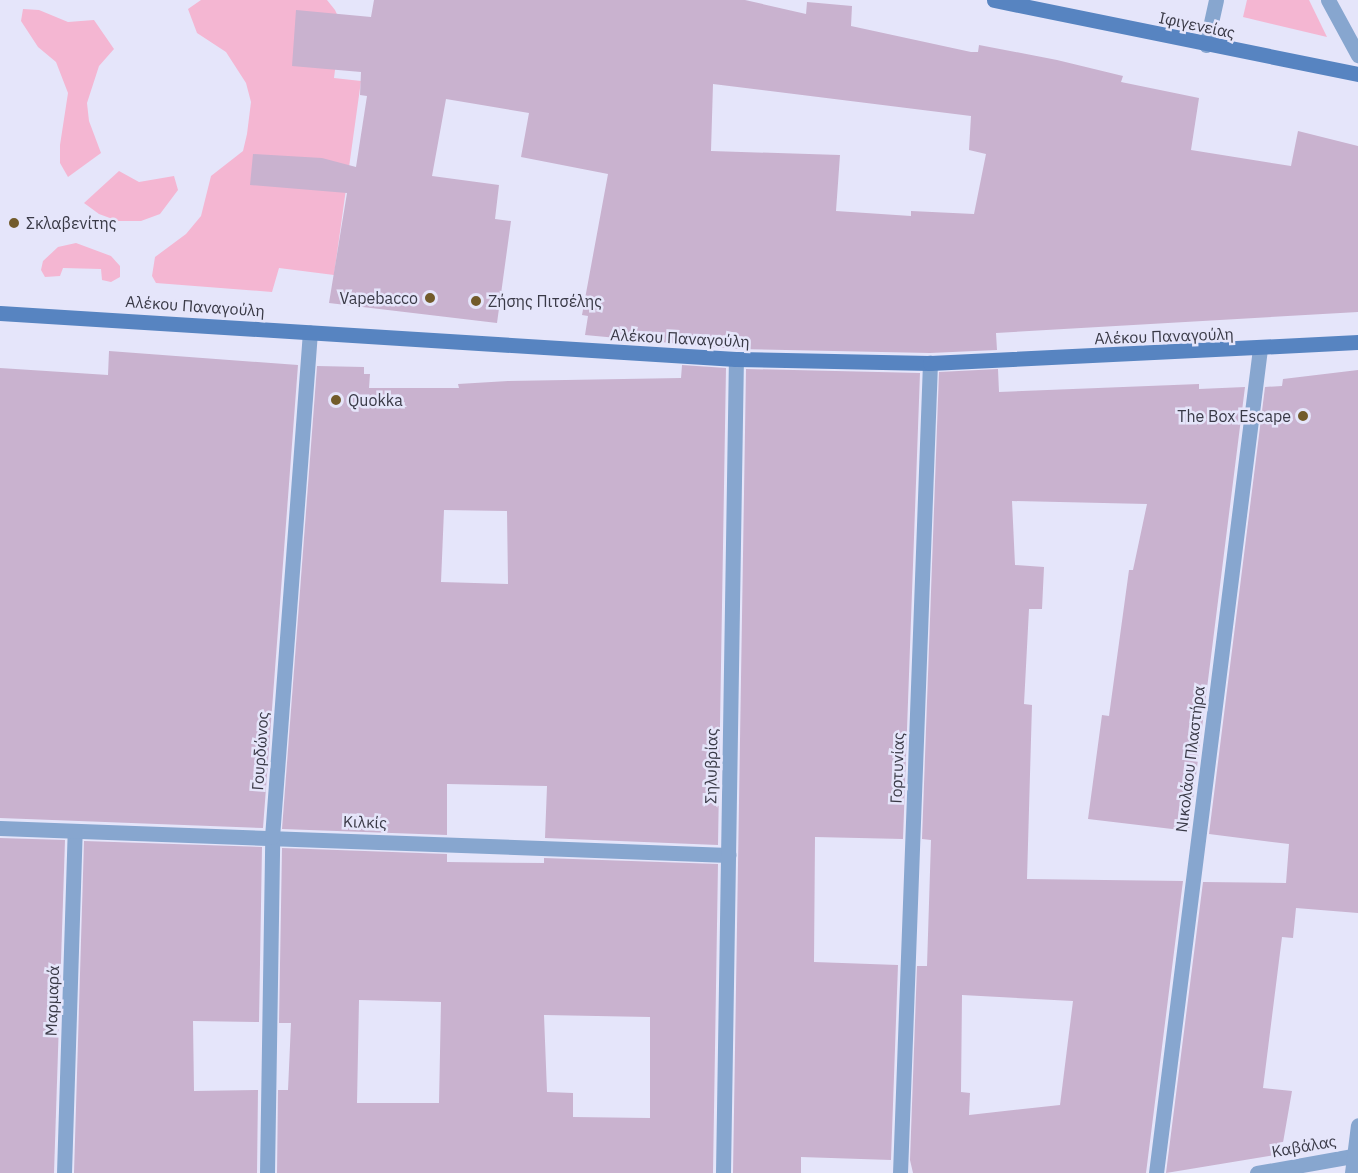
<!DOCTYPE html>
<html>
<head>
<meta charset="utf-8">
<style>
	body { margin:0 }
	#map { position:relative; width:1358px; height:1173px; overflow:hidden; background:#e5e5fa; font-family:"IBM Plex Sans",sans-serif }
	div>[style] { position:absolute }
	[style*='--x'] { left:calc(var(--x)*1px); top:calc(var(--y)*1px); width:calc(var(--w)*1px); rotate:calc(var(--a)*1deg) }
	.green>* { inset:0; background:#f4b6d2 }
	.building>* { inset:0; background:#c9b2cf }
	.lane>* { height:15px; margin:-7.5px; padding:0 7.5px; transform-origin:7.5px; border-radius:7.5px; background:#87a6cf }
	.street>* { height:15px; margin:-7.5px; padding:0 7.5px; transform-origin:7.5px; border-radius:7.5px; background:#87a6cf }
	.secondary>* { height:15px; margin:-7.5px; padding:0 7.5px; transform-origin:7.5px; border-radius:7.5px; background:#5784c1 }
	.dots>* { width:16px; height:16px; translate:-50% -50%; box-sizing:border-box; border:3px solid #e5e5fa; border-radius:50% }
	span { translate:-50% -50%; white-space:nowrap; text-align:center; line-height:1.15; -webkit-text-stroke:5px #e5e5fa; paint-order:stroke }
	.street-label { font-size:16px; color:#3a3a47 }
	.poi-label { font-size:16px; color:#3a3a47 }
	.left { translate:0 -50%; text-align:left }
	.right { translate:-100% -50%; text-align:right }
</style>
</head>
<body>
<div id="map">
	<div class="green">
		<div style="clip-path:polygon(201px 0,327px 0,335px 10px,341px 23px,334px 78px,361px 81px,334px 275px,279px 268px,272px 292px,156px 283px,152px 276px,155px 257px,186px 234px,201px 216px,211px 176px,243px 151px,247px 134px,251px 102px,246px 83px,226px 52px,197px 33px,188px 9px)"></div>
		<div style="clip-path:polygon(1247px 0,1309px 0,1327px 37px,1243px 17px)"></div>
		<div style="clip-path:polygon(23px 9px,39px 10px,68px 22px,94px 20px,114px 49px,99px 66px,87px 103px,89px 121px,101px 153px,68px 177px,60px 163px,60px 145px,68px 93px,56px 62px,38px 47px,21px 21px)"></div>
		<div style="clip-path:polygon(119px 171px,139px 182px,174px 176px,178px 190px,160px 214px,141px 221px,118px 221px,99px 214px,84px 203px)"></div>
		<div style="clip-path:polygon(76px 243px,111px 256px,120px 266px,120px 277px,111px 282px,102px 280px,101px 269px,63px 268px,60px 276px,45px 277px,41px 270px,43px 261px,58px 247px)"></div>
	</div>
	<div class="building">
		<div style="clip-path:polygon(evenodd,374px 0,745px 0,806px 14px,807px 2px,852px 6px,851px 26px,971px 52px,978px 52px,979px 45px,1057px 60px,1123px 76px,1121px 82px,1199px 98px,1191px 150px,1291px 166px,1298px 131px,1358px 146px,1358px 312px,996px 333px,997px 350px,930px 353px,736px 349px,585px 335px,588px 316px,582px 315px,608px 174px,521px 157px,529px 113px,446px 99px,432px 176px,499px 185px,495px 219px,511px 221px,497px 323px,329px 303px,347px 193px,250px 185px,253px 154px,322px 158px,356px 167px,367px 96px,360px 95px,361px 72px,292px 66px,296px 10px,371px 17px,374px 0,713px 84px,971px 116px,969px 150px,986px 154px,974px 214px,911px 211px,911px 216px,836px 211px,840px 155px,711px 151px,713px 84px)"></div>
		<div style="clip-path:polygon(109px 351px,298px 365px,263px 828px,0 818px,0 368px,108px 375px)"></div>
		<div style="clip-path:polygon(evenodd,682px 365px,726px 368px,718px 845px,545px 838px,547px 786px,447px 784px,447px 835px,282px 829px,317px 366px,364px 367px,364px 374px,370px 374px,369px 388px,459px 388px,458px 384px,508px 381px,681px 378px,682px 365px,444px 510px,507px 511px,508px 584px,441px 582px,444px 510px)"></div>
		<div style="clip-path:polygon(746px 369px,920px 373px,903px 839px,815px 837px,814px 962px,898px 965px,891px 1160px,801px 1157px,801px 1173px,733px 1173px)"></div>
		<div style="clip-path:polygon(evenodd,998px 369px,999px 392px,1199px 384px,1199px 389px,1245px 387px,1189px 831px,1088px 819px,1102px 715px,1109px 716px,1129px 570px,1133px 570px,1147px 504px,1012px 501px,1015px 565px,1044px 567px,1042px 609px,1029px 609px,1024px 704px,1032px 705px,1027px 879px,1183px 881px,1146px 1173px,913px 1173px,910px 1160px,917px 966px,927px 966px,931px 840px,922px 839px,939px 372px,998px 369px,962px 995px,1073px 1001px,1060px 1105px,969px 1115px,970px 1093px,961px 1092px,962px 995px)"></div>
		<div style="clip-path:polygon(1358px 370px,1358px 913px,1296px 908px,1293px 938px,1282px 937px,1263px 1088px,1292px 1091px,1281px 1154px,1166px 1173px,1203px 882px,1286px 883px,1289px 844px,1209px 834px,1265px 387px,1282px 386px,1283px 379px)"></div>
		<div style="clip-path:polygon(0 838px,65px 840px,54px 1173px,0 1173px)"></div>
		<div style="clip-path:polygon(84px 841px,262px 847px,259px 1022px,193px 1021px,194px 1091px,258px 1090px,257px 1173px,74px 1173px)"></div>
		<div style="clip-path:polygon(evenodd,282px 848px,447px 854px,447px 862px,544px 863px,544px 858px,718px 864px,713px 1173px,277px 1173px,278px 1090px,288px 1090px,291px 1023px,279px 1023px,282px 848px,359px 1000px,441px 1002px,439px 1103px,357px 1103px,359px 1000px,282px 848px,544px 1015px,650px 1017px,650px 1118px,573px 1117px,573px 1093px,547px 1092px,544px 1015px)"></div>
	</div>
	<div class="lane">
		<div style="--x:64;--y:1173;--w:342;--a:-88.2"></div>
	</div>
	<div class="street">
		<div style="--x:1328;--y:0;--w:63;--a:61.4"></div>
		<div style="--x:1206;--y:45;--w:46;--a:-77.5"></div>
		<div style="--x:0;--y:828;--w:729;--a:2.12"></div>
		<div style="--x:267;--y:1173;--w:336;--a:-89.1"></div>
		<div style="--x:272;--y:837;--w:506;--a:-85.7"></div>
		<div style="--x:723;--y:1173;--w:814;--a:-89.09"></div>
		<div style="--x:900;--y:1173;--w:811;--a:-87.88"></div>
		<div style="--x:1156;--y:1173;--w:831;--a:-82.81"></div>
		<div style="--x:1257;--y:1173;--w:103;--a:-10.1"></div>
		<div style="--x:1352;--y:1173;--w:48;--a:-82.9"></div>
	</div>
	<div class="secondary">
		<div style="--x:994;--y:0;--w:371;--a:11.5"></div>
		<div style="--x:0;--y:313;--w:737;--a:3.58"></div>
		<div style="--x:736;--y:359;--w:194;--a:1.2"></div>
		<div style="--x:930;--y:363;--w:429;--a:-2.8"></div>
	</div>
	<div class="dots">
		<div style="left:14px;top:223px;background:#725b2b"></div>
		<div style="left:430px;top:298px;background:#725b2b"></div>
		<div style="left:476px;top:301px;background:#725b2b"></div>
		<div style="left:336px;top:400px;background:#725b2b"></div>
		<div style="left:1303px;top:416px;background:#725b2b"></div>
	</div>
	<div class="street-label">
		<span style="left:1197px;top:25px;rotate:12deg">Ιφιγενείας</span>
		<span style="left:195px;top:306px;rotate:4deg">Αλέκου Παναγούλη</span>
		<span style="left:1164px;top:336px;rotate:-2deg">Αλέκου Παναγούλη</span>
		<span style="left:680px;top:338px;rotate:3deg">Αλέκου Παναγούλη</span>
		<span style="left:260px;top:751px;rotate:-86deg">Γουρδώνος</span>
		<span style="left:1190px;top:759px;rotate:-83deg">Νικολάου Πλαστήρα</span>
		<span style="left:711px;top:766px;rotate:-89deg">Σηλυβρίας</span>
		<span style="left:897px;top:768px;rotate:-88deg">Γορτυνίας</span>
		<span style="left:365px;top:822px;rotate:2deg">Κιλκίς</span>
		<span style="left:52px;top:1001px;rotate:-88deg">Μαρμαρά</span>
		<span style="left:1304px;top:1146px;rotate:-10deg">Καβάλας</span>
	</div>
	<div class="poi-label">
		<span class="left" style="left:26px;top:223px">Σκλαβενίτης</span>
		<span class="right" style="left:418px;top:298px">Vapebacco</span>
		<span class="left" style="left:488px;top:301px">Ζήσης Πιτσέλης</span>
		<span class="left" style="left:348px;top:400px">Quokka</span>
		<span class="right" style="left:1291px;top:416px">The Box Escape</span>
	</div>
</div>
</body>
</html>
